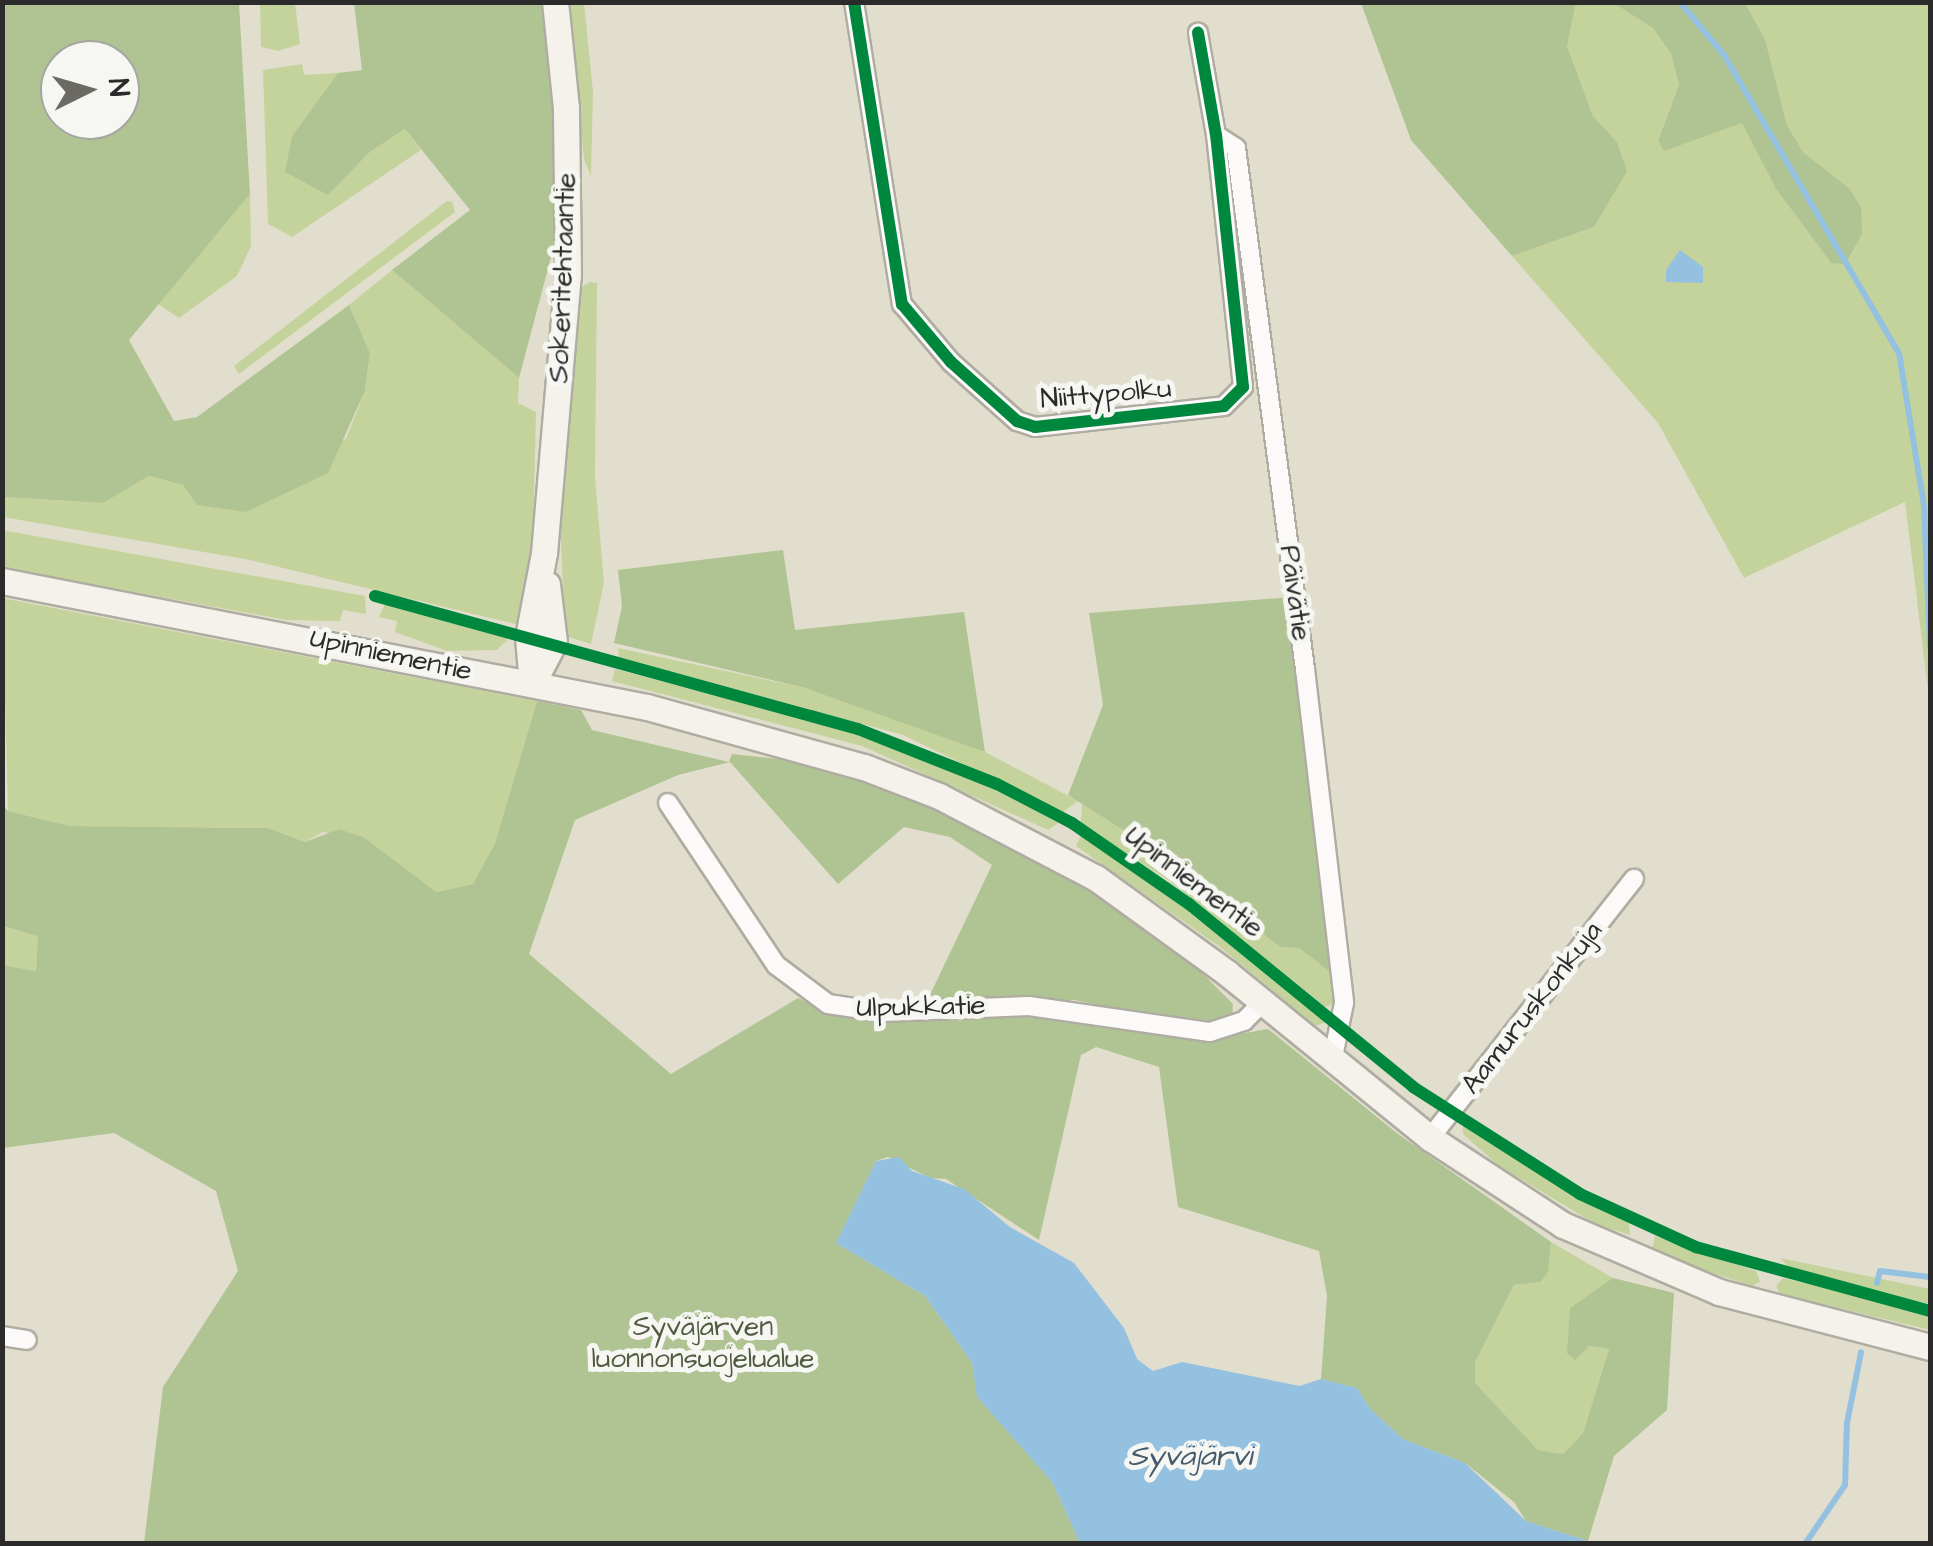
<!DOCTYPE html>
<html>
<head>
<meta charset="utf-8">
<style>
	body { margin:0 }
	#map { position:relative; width:1933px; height:1546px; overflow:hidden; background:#e2decd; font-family:"Architects Daughter",sans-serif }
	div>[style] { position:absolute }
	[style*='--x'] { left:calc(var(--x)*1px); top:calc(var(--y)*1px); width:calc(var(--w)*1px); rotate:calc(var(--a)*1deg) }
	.green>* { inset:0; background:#c4d39b }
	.forest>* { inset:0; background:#b0c493 }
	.water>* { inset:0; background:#95c1e0 }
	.stream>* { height:6px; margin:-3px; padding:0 3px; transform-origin:3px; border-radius:3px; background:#95c1e0 }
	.roads { filter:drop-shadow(2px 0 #afaca2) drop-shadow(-2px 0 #afaca2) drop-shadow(0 2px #afaca2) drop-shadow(0 -2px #afaca2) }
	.street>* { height:18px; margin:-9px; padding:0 9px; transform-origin:9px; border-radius:9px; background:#fbfaf8 }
	.secondary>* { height:25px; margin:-12.5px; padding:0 12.5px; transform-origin:12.5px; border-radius:12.5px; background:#f5f2ec }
	.cycleway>* { height:12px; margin:-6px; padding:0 6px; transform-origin:6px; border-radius:6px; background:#00873e }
	span { translate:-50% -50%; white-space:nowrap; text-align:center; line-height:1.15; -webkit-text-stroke:10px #f6f6f2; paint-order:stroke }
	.street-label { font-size:28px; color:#2b2b2b }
	.park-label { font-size:28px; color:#515b40 }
	.water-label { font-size:30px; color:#455b6d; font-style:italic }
	.frame { position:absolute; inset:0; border:5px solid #2b2b2b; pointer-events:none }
	.north { position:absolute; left:40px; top:40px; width:100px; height:100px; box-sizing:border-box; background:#f6f6f2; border:2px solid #a5a5a2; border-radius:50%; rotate:85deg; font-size:28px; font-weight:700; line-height:40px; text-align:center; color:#2b2b2b }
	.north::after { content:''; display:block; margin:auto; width:35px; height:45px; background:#6b6a64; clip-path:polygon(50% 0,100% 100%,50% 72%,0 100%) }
</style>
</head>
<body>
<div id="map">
	<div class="green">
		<div style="clip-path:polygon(260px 3px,295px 3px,300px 44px,278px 51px,261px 47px)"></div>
		<div style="clip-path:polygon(569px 3px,584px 3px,593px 92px,591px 176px,584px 159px)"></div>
		<div style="clip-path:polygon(1613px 3px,1653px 28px,1671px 54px,1679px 85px,1658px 139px,1742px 122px,1776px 189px,1831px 263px,1849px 188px,1803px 152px,1787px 125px,1765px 39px,1745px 3px,1930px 3px,1930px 706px,1905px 502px,1744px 578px,1658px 423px,1512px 256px,1594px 227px,1617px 142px,1593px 116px,1567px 46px,1568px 21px,1576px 5px)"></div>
		<div style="clip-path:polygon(302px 64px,304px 75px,338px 73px,292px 136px,328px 195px,370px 152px,405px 129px,421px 150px,292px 237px,268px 224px,263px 70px)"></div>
		<div style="clip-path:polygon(250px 194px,251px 246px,237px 276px,179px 318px,158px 304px)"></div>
		<div style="clip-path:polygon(447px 201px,452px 202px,455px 212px,239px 374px,234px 366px)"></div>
		<div style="clip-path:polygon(392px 270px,519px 378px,518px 403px,536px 412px,533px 539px,519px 625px,250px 560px,3px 517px,2px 497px,102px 503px,149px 476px,183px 485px,346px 439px,365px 391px,370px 353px,349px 305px)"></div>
		<div style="clip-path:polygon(590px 282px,597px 283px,595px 477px,604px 583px,591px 644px,565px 636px,560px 520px,577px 290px)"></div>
		<div style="clip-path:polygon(2px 530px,365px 596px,366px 614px,343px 610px,340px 621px,286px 620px,3px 568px)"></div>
		<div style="clip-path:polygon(2px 598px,537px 701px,495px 843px,473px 884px,435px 892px,365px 838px,323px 832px,305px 842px,268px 828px,70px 826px,8px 811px)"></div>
		<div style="clip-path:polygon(385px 604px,408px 611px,508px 639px,497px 650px,447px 651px,395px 632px,397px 621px,379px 617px)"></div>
		<div style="clip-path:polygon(618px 648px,805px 688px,882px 713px,985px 752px,1078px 801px,1063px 812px,903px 735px,619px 657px)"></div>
		<div style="clip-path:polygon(615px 669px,881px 740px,970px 776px,1058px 823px,1048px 830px,862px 746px,612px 681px)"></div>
		<div style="clip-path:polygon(1082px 804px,1173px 862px,1280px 947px,1299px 948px,1323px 961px,1333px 974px,1336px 1003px,1325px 1007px,1168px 880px,1081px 824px)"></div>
		<div style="clip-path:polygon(1081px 835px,1166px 892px,1326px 1022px,1316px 1026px,1220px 947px,1076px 846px)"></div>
		<div style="clip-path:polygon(2px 926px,38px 935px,36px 971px,3px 965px)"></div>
		<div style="clip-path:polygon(1463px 1123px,1629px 1223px,1630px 1235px,1595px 1224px,1498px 1165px,1463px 1134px)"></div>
		<div style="clip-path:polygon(1655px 1236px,1756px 1271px,1760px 1282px,1752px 1286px,1679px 1262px,1652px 1250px)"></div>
		<div style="clip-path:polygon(1551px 1242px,1613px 1278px,1599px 1294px,1588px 1346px,1609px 1349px,1583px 1433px,1563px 1454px,1538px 1450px,1475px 1383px,1475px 1363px,1514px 1285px,1542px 1282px)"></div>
		<div style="clip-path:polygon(1780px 1258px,1930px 1289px,1930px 1304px,1794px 1273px)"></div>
		<div style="clip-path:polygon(1783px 1278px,1930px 1314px,1930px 1330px,1780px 1294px,1776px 1286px)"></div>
	</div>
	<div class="forest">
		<div style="clip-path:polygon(evenodd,3px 2px,239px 3px,250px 194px,129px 340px,174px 421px,197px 417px,349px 305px,370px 353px,365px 391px,328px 473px,246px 512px,197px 505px,183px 485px,149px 476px,103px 503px,3px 497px,3px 2px,60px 60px,120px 60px,120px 120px,60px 120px,60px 60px)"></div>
		<div style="clip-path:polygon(354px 3px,543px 3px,555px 123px,553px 250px,519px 378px,392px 270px,470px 210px,405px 129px,370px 152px,328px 195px,285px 172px,292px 136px,338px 73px,362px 70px)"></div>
		<div style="clip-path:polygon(1361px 3px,1591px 3px,1575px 6px,1567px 46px,1593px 116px,1617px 142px,1627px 171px,1594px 227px,1512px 256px,1411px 140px)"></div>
		<div style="clip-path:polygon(1613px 3px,1745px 3px,1765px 39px,1787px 125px,1803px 152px,1849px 188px,1861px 207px,1862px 234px,1845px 264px,1831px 263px,1776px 189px,1742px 123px,1664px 151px,1658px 140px,1679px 85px,1671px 54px,1653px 28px)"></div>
		<div style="clip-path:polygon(783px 550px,795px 630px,964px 612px,985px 752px,805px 688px,614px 643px,622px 606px,618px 570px)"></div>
		<div style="clip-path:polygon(1291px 597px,1333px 974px,1299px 948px,1280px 947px,1173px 862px,1068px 795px,1103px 705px,1089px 613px)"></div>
		<div style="clip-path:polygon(537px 701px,581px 710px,592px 730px,729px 762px,732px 754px,807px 762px,933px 808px,1098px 896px,1195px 966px,1233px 1004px,1232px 1018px,1196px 1026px,1075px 1000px,927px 1001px,992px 865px,950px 837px,904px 827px,838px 884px,730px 762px,678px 775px,575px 820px,529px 954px,671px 1074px,798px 998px,827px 1012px,888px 1020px,1040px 1017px,1211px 1039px,1268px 1029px,1398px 1134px,1551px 1242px,1548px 1272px,1541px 1282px,1514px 1285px,1475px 1363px,1475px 1383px,1538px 1450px,1563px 1454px,1583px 1433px,1609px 1349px,1589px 1346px,1575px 1360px,1567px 1353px,1570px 1308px,1613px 1278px,1674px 1293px,1667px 1410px,1614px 1456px,1588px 1541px,1526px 1521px,1514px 1502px,1465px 1463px,1403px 1439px,1370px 1409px,1357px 1388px,1321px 1379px,1327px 1296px,1319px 1251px,1178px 1207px,1159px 1067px,1096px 1047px,1081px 1055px,1039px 1240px,946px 1179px,930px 1178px,888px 1157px,876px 1161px,836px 1243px,925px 1296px,972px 1363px,978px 1397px,1052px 1482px,1080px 1543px,144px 1543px,163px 1387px,238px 1271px,216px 1191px,114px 1133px,3px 1148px,3px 965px,36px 971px,38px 936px,3px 926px,2px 803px,8px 811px,70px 826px,268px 828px,305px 842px,339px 829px,365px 838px,436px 892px,473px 884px,495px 843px)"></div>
	</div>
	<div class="water">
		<div style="clip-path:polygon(1680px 250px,1703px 267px,1703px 283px,1666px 282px,1666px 270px)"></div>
		<div style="clip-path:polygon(899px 1157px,912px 1171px,964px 1189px,1010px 1227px,1074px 1263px,1124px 1328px,1137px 1359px,1153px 1371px,1182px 1362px,1300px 1386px,1321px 1379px,1357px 1388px,1370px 1409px,1403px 1439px,1465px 1463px,1526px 1521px,1594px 1543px,1080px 1543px,1052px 1482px,977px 1397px,972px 1363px,925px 1296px,836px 1243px,876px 1161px)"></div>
	</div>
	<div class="stream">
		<div style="--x:1680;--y:2;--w:69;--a:50.3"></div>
		<div style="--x:1724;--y:55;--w:346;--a:59.6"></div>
		<div style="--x:1899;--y:353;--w:155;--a:80.7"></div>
		<div style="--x:1924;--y:506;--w:141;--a:87.6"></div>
		<div style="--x:1877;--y:1283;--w:12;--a:-76"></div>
		<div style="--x:1880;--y:1271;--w:50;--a:6.8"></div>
		<div style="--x:1805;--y:1544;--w:71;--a:-55.9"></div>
		<div style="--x:1845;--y:1485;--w:62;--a:-88.2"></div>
		<div style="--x:1847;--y:1423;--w:72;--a:-78.8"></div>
	</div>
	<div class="roads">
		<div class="street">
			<div style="--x:854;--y:2;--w:306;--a:81"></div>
			<div style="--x:902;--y:304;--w:76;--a:49.8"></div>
			<div style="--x:951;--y:362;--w:89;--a:41.8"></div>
			<div style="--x:1017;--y:421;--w:19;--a:18"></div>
			<div style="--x:1035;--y:427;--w:190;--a:-6.3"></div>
			<div style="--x:1224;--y:406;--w:27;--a:-45"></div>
			<div style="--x:1243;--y:387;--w:253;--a:-96.1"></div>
			<div style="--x:1216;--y:135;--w:104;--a:-100"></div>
			<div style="--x:1216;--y:135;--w:24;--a:33"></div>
			<div style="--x:1236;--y:148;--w:526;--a:82.46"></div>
			<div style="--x:1305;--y:669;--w:336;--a:83.3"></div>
			<div style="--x:1344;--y:1003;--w:60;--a:101.5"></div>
			<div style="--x:668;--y:803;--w:195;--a:56.3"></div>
			<div style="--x:776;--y:965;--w:65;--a:36.9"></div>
			<div style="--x:828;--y:1004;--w:55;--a:8.4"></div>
			<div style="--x:882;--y:1012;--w:147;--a:-2.3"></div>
			<div style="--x:1029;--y:1006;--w:183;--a:8.2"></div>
			<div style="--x:1210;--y:1032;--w:36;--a:-18"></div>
			<div style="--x:1244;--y:1021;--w:25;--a:-45"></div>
			<div style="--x:1430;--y:1138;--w:330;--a:-51.8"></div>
			<div style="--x:2;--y:1336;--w:25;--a:9"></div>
		</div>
		<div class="secondary">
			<div style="--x:2;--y:581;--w:657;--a:11.05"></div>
			<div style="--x:647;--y:707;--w:225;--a:15.5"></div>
			<div style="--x:864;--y:767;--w:80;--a:21.1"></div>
			<div style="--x:939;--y:796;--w:177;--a:27.6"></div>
			<div style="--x:1096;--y:878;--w:162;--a:35.9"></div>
			<div style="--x:1227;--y:973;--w:262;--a:39.1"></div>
			<div style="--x:1430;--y:1138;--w:159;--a:33.2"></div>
			<div style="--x:1563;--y:1225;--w:170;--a:23.2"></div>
			<div style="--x:1719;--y:1292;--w:218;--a:14.6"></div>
			<div style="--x:532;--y:684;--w:47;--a:-94.9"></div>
			<div style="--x:528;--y:637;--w:86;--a:-79.2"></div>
			<div style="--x:544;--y:553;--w:279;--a:-85.1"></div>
			<div style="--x:568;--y:275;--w:167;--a:-90.7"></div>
			<div style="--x:566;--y:108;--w:107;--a:-95.9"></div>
			<div style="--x:532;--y:684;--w:47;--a:-62.4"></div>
			<div style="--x:554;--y:642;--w:58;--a:-96.9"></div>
		</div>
	</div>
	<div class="cycleway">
		<div style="--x:854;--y:2;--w:306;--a:81"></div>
		<div style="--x:902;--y:304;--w:76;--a:49.8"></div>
		<div style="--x:951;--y:362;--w:89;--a:41.8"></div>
		<div style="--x:1017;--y:421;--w:19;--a:18"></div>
		<div style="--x:1035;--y:427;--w:190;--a:-6.3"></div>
		<div style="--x:1224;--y:406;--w:27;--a:-45"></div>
		<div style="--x:1243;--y:387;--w:253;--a:-96.1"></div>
		<div style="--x:1216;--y:135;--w:104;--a:-100"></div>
		<div style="--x:375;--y:596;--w:501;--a:15.4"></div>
		<div style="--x:858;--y:729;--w:149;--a:21.6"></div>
		<div style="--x:997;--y:784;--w:85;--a:27.5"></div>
		<div style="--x:1072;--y:823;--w:142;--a:34.7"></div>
		<div style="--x:1189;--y:904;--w:289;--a:39.2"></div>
		<div style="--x:1413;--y:1087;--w:198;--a:32.6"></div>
		<div style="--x:1580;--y:1194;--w:128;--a:24.6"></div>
		<div style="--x:1696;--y:1247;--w:243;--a:15.3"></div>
	</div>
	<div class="street-label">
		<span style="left:563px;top:278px;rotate:-88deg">Sokeritehtaantie</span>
		<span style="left:1106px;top:394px;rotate:-5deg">Niittypolku</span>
		<span style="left:1295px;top:593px;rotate:82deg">Päivätie</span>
		<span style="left:391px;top:655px;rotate:12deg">Upinniementie</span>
		<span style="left:1194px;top:882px;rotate:37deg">Upinniementie</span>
		<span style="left:921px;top:1007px;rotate:-1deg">Ulpukkatie</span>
		<span style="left:1532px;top:1008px;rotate:-52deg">Aamuruskonkuja</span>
	</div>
	<div class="park-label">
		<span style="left:703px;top:1343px">Syväjärven<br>luonnonsuojelualue</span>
	</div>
	<div class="water-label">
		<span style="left:1190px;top:1456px">Syväjärvi</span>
	</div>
	<div class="frame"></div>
	<div class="north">N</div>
</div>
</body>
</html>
